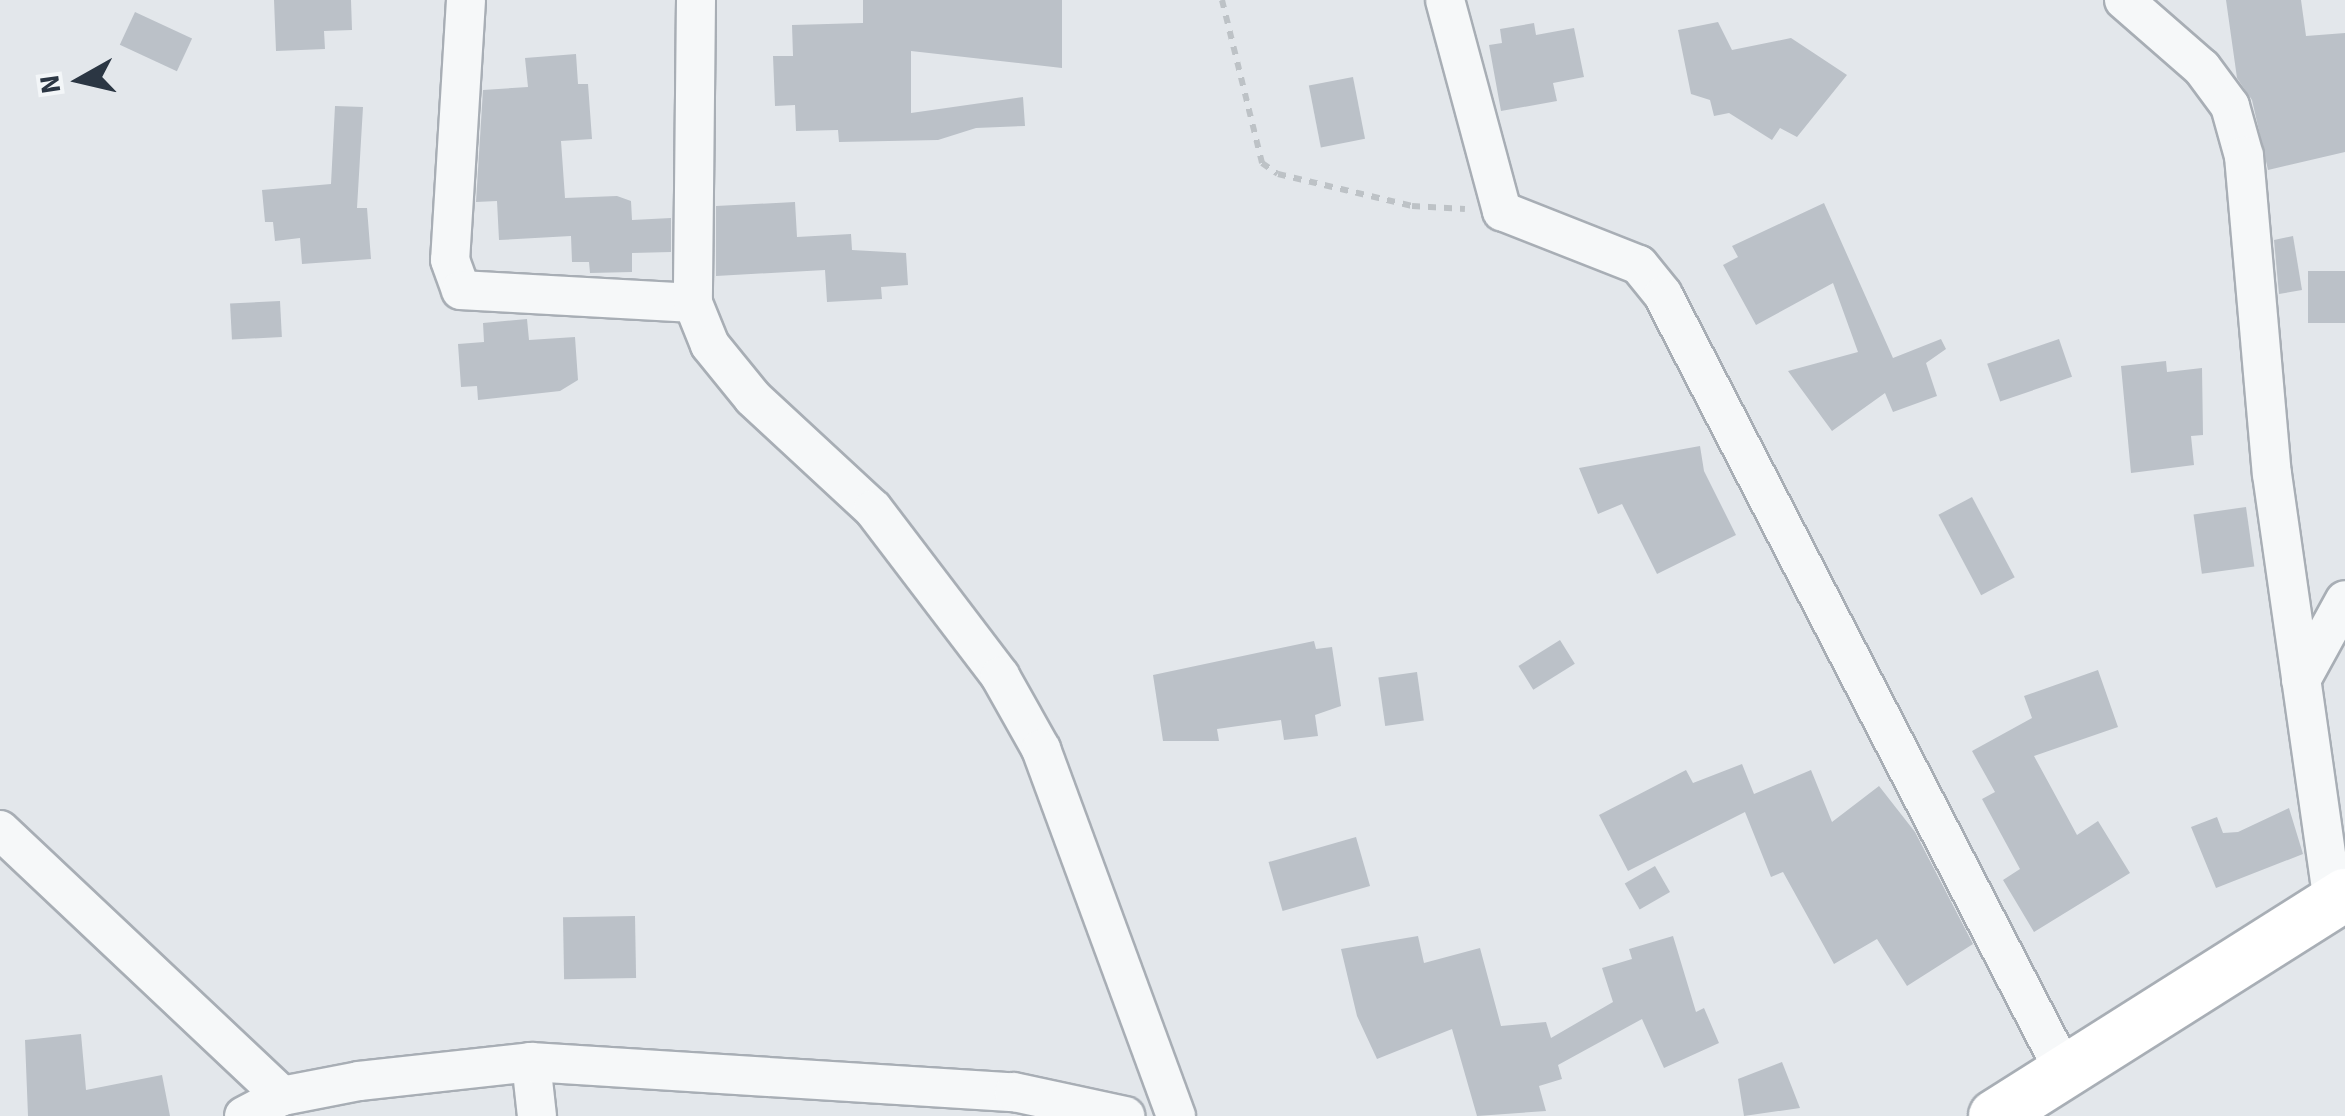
<!DOCTYPE html>
<html>
<head>
<meta charset="utf-8">
<style>
	body { margin:0 }
	#map { position:relative; width:2345px; height:1116px; overflow:hidden; background:#e3e7eb; font-family:"Source Sans 3",sans-serif }
	div>[style] { position:absolute }
	[style*='--x'] { left:calc(var(--x)*1px); top:calc(var(--y)*1px); width:calc(var(--w)*1px); rotate:calc(var(--a)*1deg) }
	.building>* { inset:0; background:#bbc1c8; transform-origin:0 0 }
	.path>* { height:6px; margin-top:-3px; transform-origin:0; background:repeating-linear-gradient(90deg,#bdc2c6 0 8px,transparent 0 16px) }
	.roads { filter:drop-shadow(2px 0 #a8aeb5) drop-shadow(-2px 0 #a8aeb5) drop-shadow(0 2px #a8aeb5) drop-shadow(0 -2px #a8aeb5) }
	.street>* { height:38px; margin:-19px; padding:0 19px; transform-origin:19px; border-radius:19px; background:#f6f8f9 }
	.secondary>* { height:52px; margin:-26px; padding:0 26px; transform-origin:26px; border-radius:26px; background:#fff }
	span { translate:-50% -50%; white-space:nowrap; text-align:center; line-height:1.15; -webkit-text-stroke:10px #f3f6f8; paint-order:stroke }
	.north { position:absolute; left:30px; top:30px; width:100px; height:100px; -webkit-text-stroke:8px #f3f6f8; paint-order:stroke; rotate:262deg; font-size:28px; font-weight:700; line-height:40px; text-align:center; color:#2b3643 }
	.north::after { content:''; display:block; margin:auto; width:35px; height:45px; background:#2b3643; clip-path:polygon(50% 0,100% 100%,50% 72%,0 100%) }
</style>
</head>
<body>
<div id="map">
	<div class="building">
		<div style="clip-path:polygon(274px 0,351px 0,352px 30px,324px 31px,325px 49px,276px 51px)"></div>
		<div style="clip-path:polygon(863px 0,1062px 0,1062px 68px,911px 51px,911px 113px,1023px 97px,1025px 126px,976px 128px,938px 140px,839px 142px,838px 130px,796px 131px,795px 105px,775px 106px,773px 56px,793px 56px,792px 25px,863px 23px)"></div>
		<div style="clip-path:polygon(2226px 0,2301px 0,2306px 36px,2345px 33px,2345px 152px,2268px 170px,2252px 100px,2237px 78px)"></div>
		<div style="left:135px;top:12px;width:63px;height:36px;rotate:25deg"></div>
		<div style="clip-path:polygon(1718px 22px,1732px 50px,1791px 38px,1847px 75px,1797px 137px,1780px 128px,1772px 140px,1729px 113px,1714px 116px,1710px 100px,1691px 94px,1678px 30px)"></div>
		<div style="clip-path:polygon(1534px 23px,1536px 35px,1574px 28px,1584px 77px,1553px 83px,1557px 101px,1501px 111px,1489px 45px,1502px 43px,1500px 29px)"></div>
		<div style="clip-path:polygon(576px 54px,578px 84px,588px 84px,592px 139px,561px 141px,565px 198px,617px 196px,631px 201px,632px 220px,671px 218px,671px 252px,632px 253px,632px 272px,590px 273px,589px 262px,572px 262px,571px 236px,499px 240px,497px 201px,476px 202px,483px 90px,528px 87px,525px 58px)"></div>
		<div style="left:1353px;top:77px;width:63px;height:45px;rotate:79deg"></div>
		<div style="clip-path:polygon(335px 106px,363px 107px,357px 208px,367px 208px,371px 259px,302px 264px,300px 238px,275px 241px,273px 222px,265px 222px,262px 190px,331px 184px)"></div>
		<div style="clip-path:polygon(795px 202px,797px 237px,851px 234px,852px 250px,906px 253px,908px 285px,881px 287px,882px 299px,827px 302px,825px 270px,716px 276px,716px 206px)"></div>
		<div style="clip-path:polygon(1824px 203px,1893px 358px,1941px 339px,1946px 349px,1926px 363px,1937px 396px,1893px 412px,1885px 393px,1832px 431px,1788px 371px,1858px 352px,1833px 283px,1756px 325px,1723px 265px,1738px 257px,1732px 246px)"></div>
		<div style="clip-path:polygon(2293px 236px,2302px 290px,2279px 294px,2274px 240px)"></div>
		<div style="left:2345px;top:271px;width:52px;height:37px;rotate:90deg"></div>
		<div style="left:280px;top:301px;width:36px;height:50px;rotate:87deg"></div>
		<div style="clip-path:polygon(527px 319px,529px 340px,575px 337px,578px 380px,560px 391px,478px 400px,477px 386px,461px 387px,458px 344px,484px 342px,483px 323px)"></div>
		<div style="left:2059px;top:339px;width:40px;height:76px;rotate:71deg"></div>
		<div style="clip-path:polygon(2166px 361px,2167px 372px,2202px 368px,2203px 435px,2191px 436px,2194px 465px,2131px 473px,2121px 366px)"></div>
		<div style="clip-path:polygon(1700px 446px,1704px 471px,1736px 535px,1657px 574px,1622px 504px,1598px 514px,1579px 468px)"></div>
		<div style="left:1972px;top:497px;width:91px;height:38px;rotate:62deg"></div>
		<div style="left:2246px;top:507px;width:60px;height:53px;rotate:82deg"></div>
		<div style="left:1560px;top:640px;width:28px;height:49px;rotate:58deg"></div>
		<div style="clip-path:polygon(1314px 641px,1316px 649px,1332px 647px,1341px 706px,1315px 715px,1318px 736px,1284px 740px,1281px 720px,1217px 729px,1219px 741px,1163px 741px,1153px 675px)"></div>
		<div style="clip-path:polygon(2098px 670px,2118px 727px,2034px 756px,2077px 835px,2098px 821px,2130px 873px,2034px 932px,2003px 880px,2020px 869px,1982px 799px,1995px 792px,1972px 751px,2032px 718px,2024px 696px)"></div>
		<div style="left:1417px;top:672px;width:49px;height:39px;rotate:82deg"></div>
		<div style="clip-path:polygon(1742px 764px,1754px 794px,1811px 770px,1832px 822px,1879px 786px,1915px 832px,1973px 944px,1907px 986px,1877px 939px,1834px 964px,1783px 872px,1771px 877px,1745px 812px,1628px 871px,1599px 815px,1686px 770px,1693px 783px)"></div>
		<div style="clip-path:polygon(2289px 808px,2303px 854px,2216px 888px,2191px 827px,2217px 817px,2223px 833px,2238px 832px)"></div>
		<div style="left:1356px;top:837px;width:51px;height:91px;rotate:74deg"></div>
		<div style="left:1655px;top:866px;width:30px;height:35px;rotate:60deg"></div>
		<div style="left:635px;top:916px;width:62px;height:72px;rotate:89deg"></div>
		<div style="clip-path:polygon(1418px 936px,1424px 963px,1480px 948px,1501px 1026px,1546px 1022px,1551px 1038px,1613px 1002px,1602px 968px,1632px 959px,1629px 949px,1673px 936px,1696px 1012px,1704px 1008px,1719px 1043px,1664px 1068px,1642px 1019px,1558px 1065px,1562px 1079px,1539px 1086px,1546px 1111px,1477px 1116px,1452px 1029px,1377px 1059px,1357px 1016px,1341px 949px)"></div>
		<div style="clip-path:polygon(81px 1034px,86px 1090px,162px 1075px,170px 1116px,28px 1116px,25px 1040px)"></div>
		<div style="clip-path:polygon(1782px 1062px,1800px 1108px,1744px 1116px,1738px 1079px)"></div>
	</div>
	<div class="path">
		<div style="--x:1222;--y:0;--w:168;--a:76.2"></div>
		<div style="--x:1262;--y:163;--w:19;--a:35"></div>
		<div style="--x:1278;--y:174;--w:138;--a:13.4"></div>
		<div style="--x:1412;--y:206;--w:53;--a:3.2"></div>
	</div>
	<div class="roads">
		<div class="street">
			<div style="--x:466;--y:0;--w:260;--a:93.5"></div>
			<div style="--x:450;--y:260;--w:32;--a:70"></div>
			<div style="--x:461;--y:290;--w:232;--a:3.2"></div>
			<div style="--x:696;--y:0;--w:303;--a:90.6"></div>
			<div style="--x:693;--y:303;--w:45;--a:68"></div>
			<div style="--x:710;--y:345;--w:68;--a:50.9"></div>
			<div style="--x:753;--y:398;--w:163;--a:42.8"></div>
			<div style="--x:873;--y:509;--w:210;--a:52.7"></div>
			<div style="--x:1000;--y:676;--w:84;--a:60.7"></div>
			<div style="--x:1041;--y:749;--w:391;--a:69.8"></div>
			<div style="--x:1445;--y:0;--w:219;--a:74.9"></div>
			<div style="--x:1502;--y:211;--w:147;--a:21.5"></div>
			<div style="--x:1639;--y:265;--w:38;--a:51"></div>
			<div style="--x:1663;--y:295;--w:869;--a:62.67"></div>
			<div style="--x:2124;--y:0;--w:103;--a:41.1"></div>
			<div style="--x:2202;--y:68;--w:47;--a:53.6"></div>
			<div style="--x:2230;--y:106;--w:52;--a:74.4"></div>
			<div style="--x:2244;--y:156;--w:319;--a:85"></div>
			<div style="--x:2272;--y:474;--w:433;--a:81.9"></div>
			<div style="--x:2301;--y:680;--w:91;--a:-61.2"></div>
			<div style="--x:0;--y:830;--w:388;--a:43.3"></div>
			<div style="--x:531;--y:1062;--w:54;--a:83.7"></div>
			<div style="--x:244;--y:1116;--w:43;--a:-27.8"></div>
			<div style="--x:282;--y:1096;--w:78;--a:-11"></div>
			<div style="--x:359;--y:1081;--w:173;--a:-6.3"></div>
			<div style="--x:531;--y:1062;--w:484;--a:3.6"></div>
			<div style="--x:1014;--y:1092;--w:114;--a:12.2"></div>
		</div>
		<div class="secondary">
			<div style="--x:1995;--y:1116;--w:414;--a:-32.3"></div>
		</div>
	</div>
	<div class="north">N</div>
</div>
</body>
</html>
